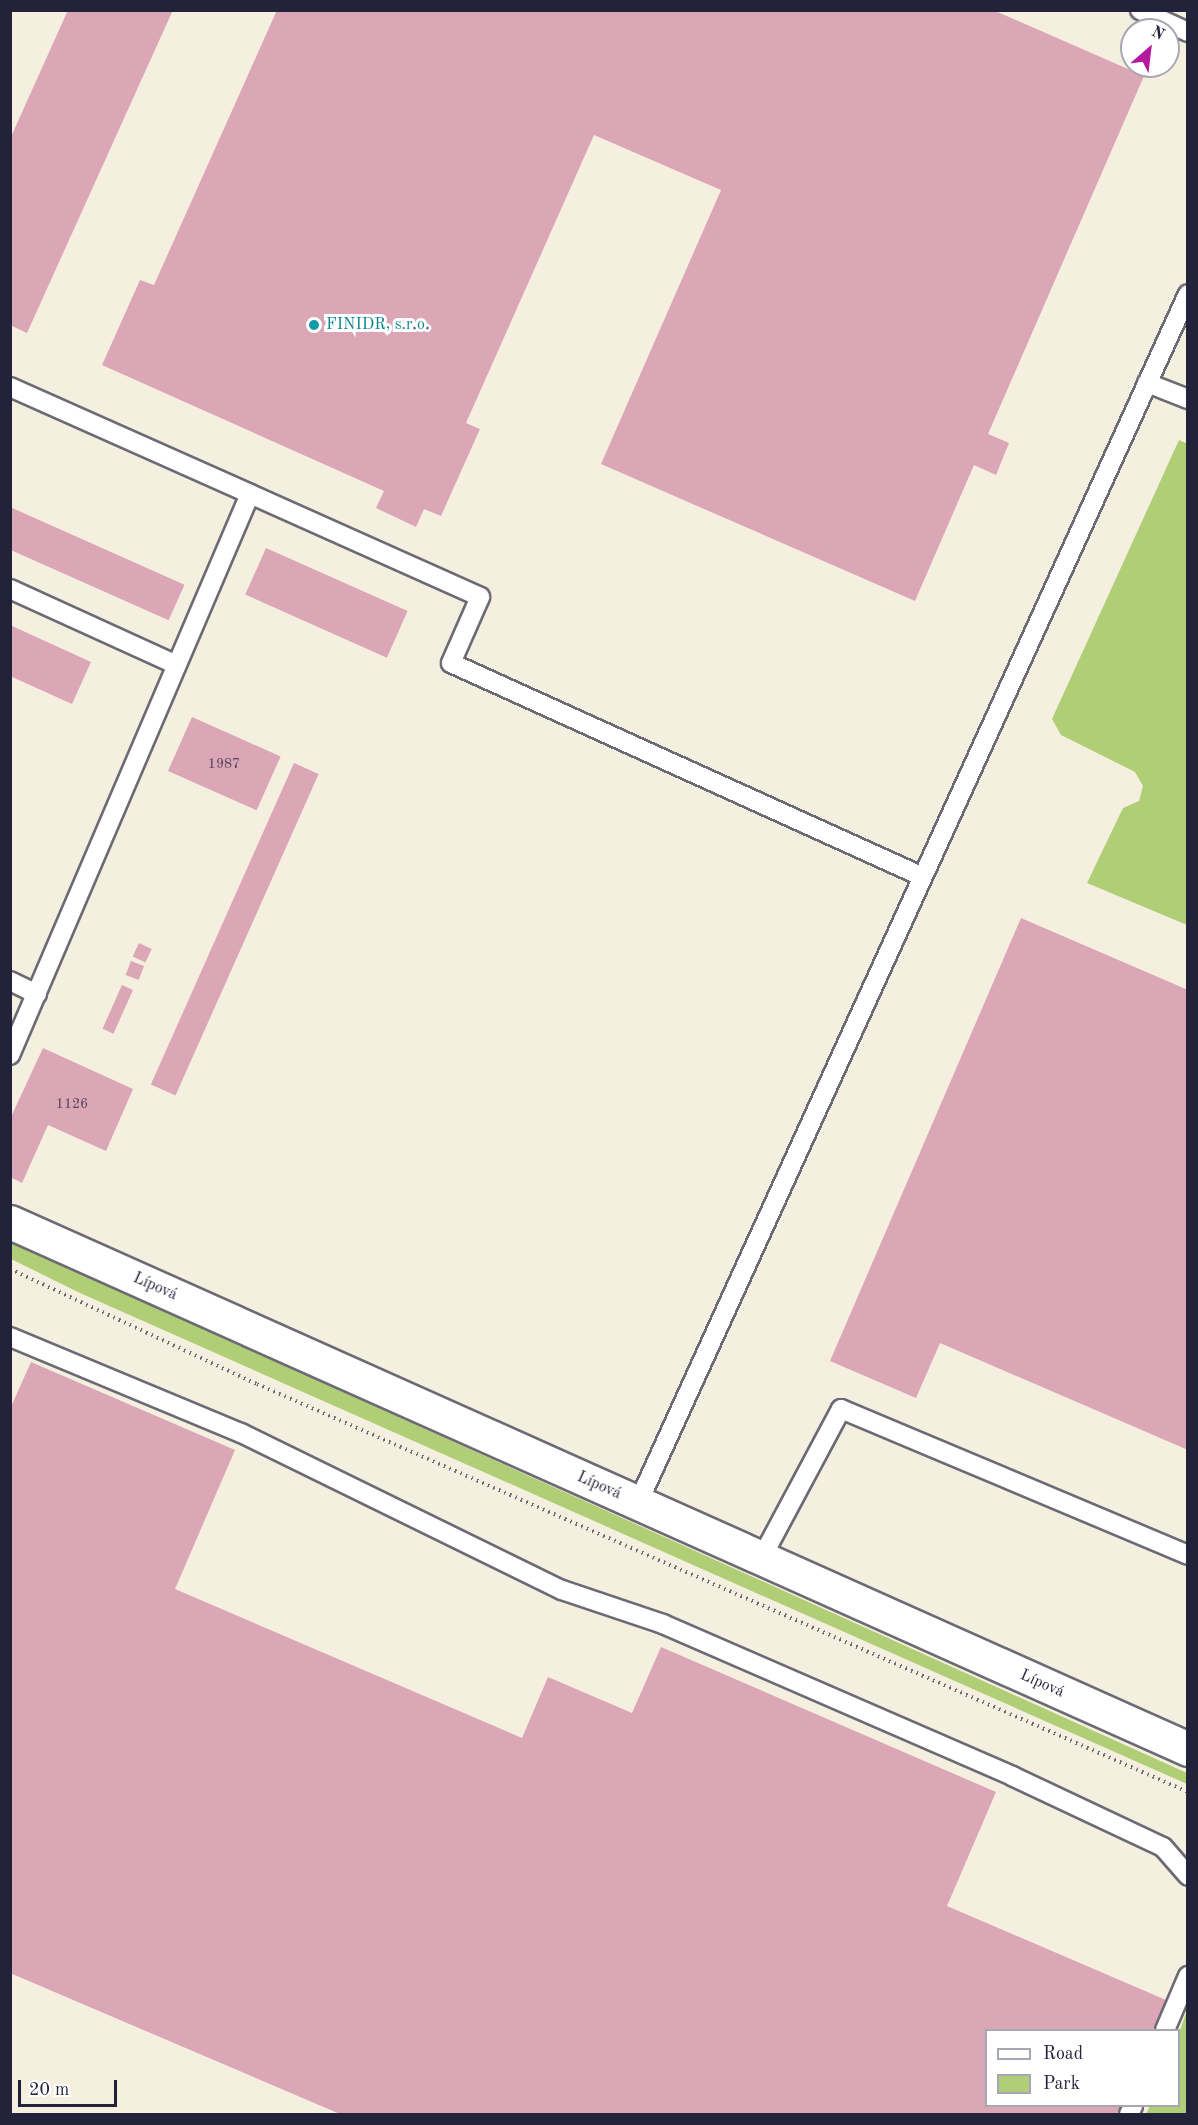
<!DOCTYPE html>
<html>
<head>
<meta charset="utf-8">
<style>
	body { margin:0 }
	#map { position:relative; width:1198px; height:2125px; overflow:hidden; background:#f5efdf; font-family:"Old Standard TT",serif }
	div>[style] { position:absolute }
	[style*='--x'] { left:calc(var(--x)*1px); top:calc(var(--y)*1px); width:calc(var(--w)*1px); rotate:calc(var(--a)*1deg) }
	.green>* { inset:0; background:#b0ce75 }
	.building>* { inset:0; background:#dba7b7; transform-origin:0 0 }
	.path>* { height:4px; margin-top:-2px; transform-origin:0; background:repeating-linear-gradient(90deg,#6c6a74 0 1.5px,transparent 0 6px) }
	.roads { filter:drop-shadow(2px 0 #6c6a74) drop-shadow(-2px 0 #6c6a74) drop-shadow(0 2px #6c6a74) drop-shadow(0 -2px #6c6a74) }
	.service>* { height:18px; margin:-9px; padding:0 9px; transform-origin:9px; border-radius:9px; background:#fff }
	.minor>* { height:33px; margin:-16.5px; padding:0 16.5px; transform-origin:16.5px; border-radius:16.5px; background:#fff }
	.dots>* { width:16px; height:16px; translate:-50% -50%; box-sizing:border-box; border:3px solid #fff; border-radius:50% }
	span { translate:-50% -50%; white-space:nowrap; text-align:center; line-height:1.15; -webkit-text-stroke:6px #fff; paint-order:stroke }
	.number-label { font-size:14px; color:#50435a }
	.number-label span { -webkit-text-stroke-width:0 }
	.culture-label { font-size:16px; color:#0d838f }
	.left { translate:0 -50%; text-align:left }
	.street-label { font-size:16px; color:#22223b }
	.frame { position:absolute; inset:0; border:12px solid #22223b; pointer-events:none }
	.legend { position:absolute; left:985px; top:2029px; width:195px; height:78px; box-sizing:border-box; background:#fff; border:2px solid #a7a7b1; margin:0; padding:8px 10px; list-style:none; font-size:18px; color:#22223b }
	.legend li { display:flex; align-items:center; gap:12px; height:30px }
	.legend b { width:30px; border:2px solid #a7a7b1 }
	.north { position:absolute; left:1120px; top:18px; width:60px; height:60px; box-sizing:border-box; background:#fff; border:2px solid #a7a7b1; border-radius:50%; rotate:28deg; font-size:16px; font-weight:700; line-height:24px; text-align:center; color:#22223b }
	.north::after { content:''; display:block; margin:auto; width:21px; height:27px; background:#b5179e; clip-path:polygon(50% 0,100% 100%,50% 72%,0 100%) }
	.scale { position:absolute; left:18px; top:2080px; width:99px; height:27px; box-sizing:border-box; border:3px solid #22223b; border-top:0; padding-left:8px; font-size:18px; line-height:21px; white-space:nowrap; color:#22223b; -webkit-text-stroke:4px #fff; paint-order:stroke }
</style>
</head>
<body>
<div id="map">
	<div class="green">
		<div style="clip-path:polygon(1179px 440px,1188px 444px,1187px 925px,1087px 883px,1123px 808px,1139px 801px,1143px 786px,1135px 772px,1061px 735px,1052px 719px)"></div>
		<div style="clip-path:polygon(11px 1242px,1187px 1773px,1187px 1784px,80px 1293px,11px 1259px)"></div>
		<div style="clip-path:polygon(1187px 2010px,1187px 2114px,1146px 2114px,1150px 2106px,1178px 2106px,1179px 2033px)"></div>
	</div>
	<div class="building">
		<div style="clip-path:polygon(68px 10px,173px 10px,27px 333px,10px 325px,10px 139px)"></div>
		<div style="clip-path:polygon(277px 10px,993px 10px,1144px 76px,988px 434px,1009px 443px,996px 475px,974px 465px,915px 601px,601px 464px,721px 190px,594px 135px,466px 423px,480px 429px,441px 516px,424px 509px,416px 527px,376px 508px,384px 491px,102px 365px,140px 280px,154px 285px)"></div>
		<div style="left:10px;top:507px;width:191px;height:39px;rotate:24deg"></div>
		<div style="left:266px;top:548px;width:155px;height:51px;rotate:24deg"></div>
		<div style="clip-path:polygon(10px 625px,91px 662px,72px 704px,10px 676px)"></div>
		<div style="left:192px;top:717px;width:97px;height:59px;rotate:24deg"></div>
		<div style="left:294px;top:763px;width:27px;height:352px;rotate:24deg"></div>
		<div style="clip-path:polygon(1021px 918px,1188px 990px,1188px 1450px,940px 1343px,916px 1398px,830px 1361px)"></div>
		<div style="left:139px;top:943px;width:14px;height:15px;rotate:25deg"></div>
		<div style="left:131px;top:961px;width:14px;height:15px;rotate:21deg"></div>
		<div style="left:122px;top:985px;width:12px;height:48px;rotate:24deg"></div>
		<div style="clip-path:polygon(43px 1048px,133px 1089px,106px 1151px,48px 1125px,22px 1183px,10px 1177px,10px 1119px)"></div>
		<div style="clip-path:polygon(31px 1362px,235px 1450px,175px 1589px,522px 1738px,548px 1677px,632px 1713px,661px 1647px,996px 1792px,947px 1906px,1166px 2000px,1153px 2030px,986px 2030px,986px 2106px,1120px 2106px,1117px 2114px,340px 2114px,10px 1973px,10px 1409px)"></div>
	</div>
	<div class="path">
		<div style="--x:10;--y:1269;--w:272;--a:25"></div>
		<div style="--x:257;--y:1384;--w:1016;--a:23.66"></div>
	</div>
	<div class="roads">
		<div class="service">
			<div style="--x:1140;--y:10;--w:53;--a:24.6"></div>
			<div style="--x:1147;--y:383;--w:44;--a:21.3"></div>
			<div style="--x:10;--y:387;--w:263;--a:24"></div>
			<div style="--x:250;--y:494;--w:610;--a:113.16"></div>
			<div style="--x:250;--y:494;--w:252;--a:24.1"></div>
			<div style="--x:480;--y:597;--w:72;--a:113.7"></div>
			<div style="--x:451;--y:663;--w:516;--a:24.38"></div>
			<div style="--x:10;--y:589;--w:183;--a:24.5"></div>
			<div style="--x:10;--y:981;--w:30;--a:26"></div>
			<div style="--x:10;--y:1337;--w:250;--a:22.6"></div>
			<div style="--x:241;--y:1433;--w:357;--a:26.1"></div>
			<div style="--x:562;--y:1590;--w:107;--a:18.6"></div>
			<div style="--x:663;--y:1624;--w:381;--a:23.5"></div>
			<div style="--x:1012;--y:1776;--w:167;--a:25.2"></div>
			<div style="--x:1163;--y:1847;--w:38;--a:49"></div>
			<div style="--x:638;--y:1503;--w:1328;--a:-65.54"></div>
			<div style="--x:761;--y:1559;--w:170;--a:-61.9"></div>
			<div style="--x:841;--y:1409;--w:376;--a:22.8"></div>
			<div style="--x:1165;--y:2030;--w:59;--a:-66.9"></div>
			<div style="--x:1129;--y:2114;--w:9;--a:-63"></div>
		</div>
		<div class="minor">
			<div style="--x:10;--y:1222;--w:1291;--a:24.1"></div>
		</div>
	</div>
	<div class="dots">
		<div style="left:314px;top:325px;background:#0f9aa8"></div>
	</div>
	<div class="number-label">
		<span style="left:224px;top:764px">1987</span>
		<span style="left:72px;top:1104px">1126</span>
	</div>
	<div class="culture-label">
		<span class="left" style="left:326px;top:325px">FINIDR, s.r.o.</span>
	</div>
	<div class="street-label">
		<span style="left:155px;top:1287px;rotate:24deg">Lípová</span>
		<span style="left:599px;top:1486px;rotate:24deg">Lípová</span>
		<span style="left:1042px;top:1684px;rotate:24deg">Lípová</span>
	</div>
	<div class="frame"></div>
	<ul class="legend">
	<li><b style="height:8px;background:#fff"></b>Road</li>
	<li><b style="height:16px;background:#b0ce75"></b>Park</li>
	</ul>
	<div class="north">N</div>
	<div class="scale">20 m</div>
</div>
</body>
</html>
